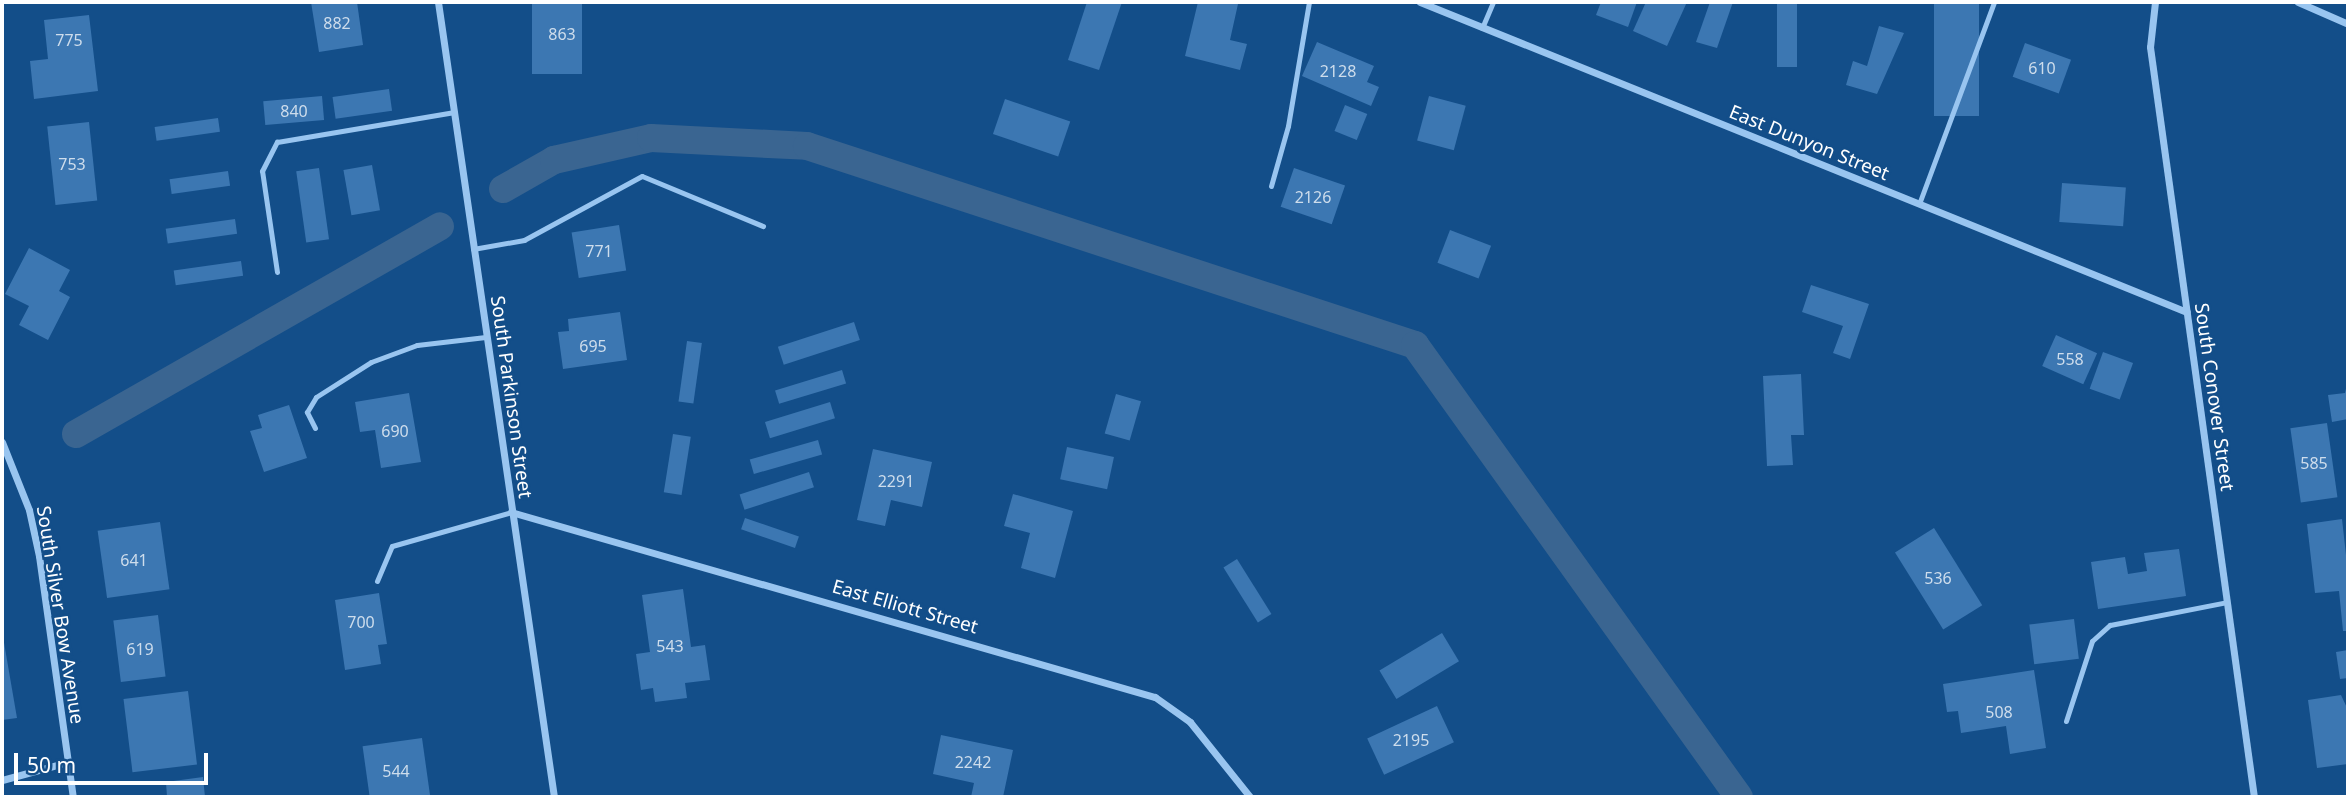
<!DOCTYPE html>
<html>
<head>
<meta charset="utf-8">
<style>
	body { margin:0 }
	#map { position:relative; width:2350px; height:799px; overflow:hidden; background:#134e89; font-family:"Noto Sans",sans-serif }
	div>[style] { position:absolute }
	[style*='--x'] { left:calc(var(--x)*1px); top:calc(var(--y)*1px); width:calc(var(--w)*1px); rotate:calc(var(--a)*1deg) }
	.canal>* { height:28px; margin:-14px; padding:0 14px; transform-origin:14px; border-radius:14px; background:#3a6591 }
	.building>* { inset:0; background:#3c77b2; transform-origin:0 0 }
	.lane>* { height:5px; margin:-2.5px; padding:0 2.5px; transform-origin:2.5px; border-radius:2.5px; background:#99c5f0 }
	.street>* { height:7px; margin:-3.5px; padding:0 3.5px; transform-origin:3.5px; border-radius:3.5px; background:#99c5f0 }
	span { translate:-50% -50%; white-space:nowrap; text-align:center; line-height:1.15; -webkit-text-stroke:5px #134e89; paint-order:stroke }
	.number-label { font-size:16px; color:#ceddec }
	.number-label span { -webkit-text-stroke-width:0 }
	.street-label { font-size:19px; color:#fff }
	.frame { position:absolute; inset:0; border:4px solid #fff; pointer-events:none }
	.scale { position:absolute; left:14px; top:753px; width:194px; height:32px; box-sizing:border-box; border:4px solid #fff; border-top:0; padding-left:9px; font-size:21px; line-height:24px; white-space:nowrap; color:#fff; -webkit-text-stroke:5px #134e89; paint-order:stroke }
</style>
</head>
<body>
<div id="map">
	<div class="canal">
		<div style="--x:503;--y:189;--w:59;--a:-29.6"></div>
		<div style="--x:554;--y:160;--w:99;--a:-12.8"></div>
		<div style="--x:651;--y:138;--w:156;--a:2.9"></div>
		<div style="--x:807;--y:146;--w:640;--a:18.12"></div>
		<div style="--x:1415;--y:345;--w:556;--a:54.37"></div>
		<div style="--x:76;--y:434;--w:419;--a:-29.7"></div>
	</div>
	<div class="building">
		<div style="clip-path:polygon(311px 2px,357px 2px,363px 45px,319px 52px)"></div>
		<div style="left:532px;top:2px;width:50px;height:72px"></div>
		<div style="clip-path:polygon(1087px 2px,1122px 2px,1099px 70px,1068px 60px)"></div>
		<div style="clip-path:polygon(1198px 2px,1238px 4px,1230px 40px,1247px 44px,1240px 70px,1185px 56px)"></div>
		<div style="clip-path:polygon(1601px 2px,1637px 2px,1628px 27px,1596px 15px)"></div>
		<div style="clip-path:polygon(1646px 2px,1687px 2px,1667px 46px,1633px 31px)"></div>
		<div style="clip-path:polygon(1710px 2px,1733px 2px,1717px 48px,1696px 42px)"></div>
		<div style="left:1777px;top:2px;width:20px;height:65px"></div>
		<div style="left:1934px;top:2px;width:45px;height:114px"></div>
		<div style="clip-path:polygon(89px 15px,98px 91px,34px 99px,30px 61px,48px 59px,44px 20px)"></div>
		<div style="clip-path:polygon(1879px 26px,1904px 33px,1877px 94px,1846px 85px,1853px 61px,1867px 66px)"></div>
		<div style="clip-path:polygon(1317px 42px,1374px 66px,1367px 82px,1379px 87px,1371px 106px,1302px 76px)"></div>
		<div style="left:2025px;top:43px;width:49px;height:36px;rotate:20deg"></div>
		<div style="left:389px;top:89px;width:22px;height:57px;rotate:82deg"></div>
		<div style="left:322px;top:96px;width:24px;height:59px;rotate:85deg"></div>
		<div style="left:1429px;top:96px;width:38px;height:46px;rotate:15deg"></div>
		<div style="left:1005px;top:99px;width:69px;height:37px;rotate:19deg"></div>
		<div style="left:1345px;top:105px;width:24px;height:28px;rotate:22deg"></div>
		<div style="left:218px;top:118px;width:14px;height:64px;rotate:82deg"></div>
		<div style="left:89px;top:122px;width:79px;height:42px;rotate:84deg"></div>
		<div style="left:372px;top:165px;width:46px;height:29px;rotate:80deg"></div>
		<div style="left:319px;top:168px;width:72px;height:23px;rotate:82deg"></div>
		<div style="left:1294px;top:168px;width:54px;height:41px;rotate:19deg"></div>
		<div style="left:228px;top:171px;width:15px;height:59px;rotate:82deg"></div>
		<div style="left:2062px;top:183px;width:64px;height:39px;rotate:4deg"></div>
		<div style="left:235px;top:219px;width:15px;height:70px;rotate:82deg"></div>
		<div style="left:619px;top:225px;width:46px;height:48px;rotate:81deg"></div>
		<div style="left:1450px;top:230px;width:44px;height:35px;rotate:21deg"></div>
		<div style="clip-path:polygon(29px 248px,70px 270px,59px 291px,70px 297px,48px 340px,19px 325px,29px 306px,5px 294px)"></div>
		<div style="left:241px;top:261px;width:15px;height:68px;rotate:82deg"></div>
		<div style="clip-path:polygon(1811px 285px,1869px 304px,1850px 359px,1833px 353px,1843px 326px,1802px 312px)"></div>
		<div style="clip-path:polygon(620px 312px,627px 360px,563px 369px,558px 332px,569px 331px,568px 319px)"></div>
		<div style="left:854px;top:322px;width:19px;height:80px;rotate:72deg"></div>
		<div style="left:2056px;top:335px;width:45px;height:34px;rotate:24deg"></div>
		<div style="left:687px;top:341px;width:15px;height:61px;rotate:8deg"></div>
		<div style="left:2103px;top:352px;width:32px;height:39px;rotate:20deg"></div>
		<div style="left:842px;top:370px;width:14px;height:70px;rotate:73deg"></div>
		<div style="clip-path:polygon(1801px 374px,1804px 435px,1791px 435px,1793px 465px,1767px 466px,1763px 376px)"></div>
		<div style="clip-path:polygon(2348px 380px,2348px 419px,2332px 422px,2328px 395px,2345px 393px)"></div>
		<div style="clip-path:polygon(409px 393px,421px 462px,381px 468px,375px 430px,360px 432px,355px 402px)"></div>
		<div style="left:1116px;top:394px;width:26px;height:41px;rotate:16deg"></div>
		<div style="left:830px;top:402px;width:17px;height:68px;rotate:73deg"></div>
		<div style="clip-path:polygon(289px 405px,307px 458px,264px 472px,250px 431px,262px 428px,258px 415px)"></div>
		<div style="left:2327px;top:423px;width:75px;height:37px;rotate:82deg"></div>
		<div style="left:673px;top:434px;width:18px;height:59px;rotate:9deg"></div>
		<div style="left:818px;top:440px;width:15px;height:71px;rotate:74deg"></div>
		<div style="left:1067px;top:447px;width:48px;height:33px;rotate:12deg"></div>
		<div style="clip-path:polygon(873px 449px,932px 462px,922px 507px,891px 500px,885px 526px,857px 520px)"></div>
		<div style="left:809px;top:472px;width:16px;height:73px;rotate:72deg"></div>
		<div style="clip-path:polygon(1013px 494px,1073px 511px,1055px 578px,1021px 568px,1030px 533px,1004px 526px)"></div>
		<div style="left:745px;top:518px;width:57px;height:12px;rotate:19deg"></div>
		<div style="clip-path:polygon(2342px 519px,2348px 573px,2348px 631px,2343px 631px,2339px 591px,2315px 593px,2307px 524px)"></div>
		<div style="left:160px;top:522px;width:68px;height:63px;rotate:82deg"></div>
		<div style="left:1934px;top:528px;width:91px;height:46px;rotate:58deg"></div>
		<div style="clip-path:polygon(2179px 549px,2186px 596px,2098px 609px,2091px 562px,2125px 557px,2128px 574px,2147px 571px,2144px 553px)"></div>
		<div style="left:1237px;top:559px;width:65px;height:16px;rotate:58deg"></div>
		<div style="clip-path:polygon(683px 589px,691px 647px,705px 645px,710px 680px,685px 683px,687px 698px,655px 702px,653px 688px,641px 690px,636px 654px,650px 652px,642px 595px)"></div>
		<div style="clip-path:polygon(379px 593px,387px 644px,378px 645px,381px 664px,345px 670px,335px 600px)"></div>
		<div style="left:158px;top:615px;width:62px;height:45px;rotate:83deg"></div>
		<div style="left:2074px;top:619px;width:40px;height:45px;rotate:83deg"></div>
		<div style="clip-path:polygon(2px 631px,17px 718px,2px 720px)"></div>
		<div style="left:1442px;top:633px;width:33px;height:73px;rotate:59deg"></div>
		<div style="clip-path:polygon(2348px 650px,2348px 678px,2340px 679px,2336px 652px)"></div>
		<div style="clip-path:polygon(2034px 670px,2046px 748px,2010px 754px,2006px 726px,1961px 733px,1958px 711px,1947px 712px,1943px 684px)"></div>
		<div style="left:188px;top:691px;width:74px;height:65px;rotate:83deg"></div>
		<div style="clip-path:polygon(2341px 695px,2348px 710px,2348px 764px,2317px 768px,2308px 700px)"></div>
		<div style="left:1437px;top:706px;width:40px;height:77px;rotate:65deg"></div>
		<div style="clip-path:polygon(941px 735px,1013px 750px,1003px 797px,971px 797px,974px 783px,933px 774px)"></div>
		<div style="left:422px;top:738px;width:58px;height:60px;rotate:82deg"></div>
		<div style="clip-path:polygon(203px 777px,205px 797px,167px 797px,166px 782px)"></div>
	</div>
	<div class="lane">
		<div style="--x:1482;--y:28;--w:28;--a:-67"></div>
		<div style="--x:1271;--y:186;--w:62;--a:-74.2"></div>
		<div style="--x:1288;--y:126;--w:126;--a:-80.4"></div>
		<div style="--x:1919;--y:204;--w:215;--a:-69.6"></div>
		<div style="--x:473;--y:249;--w:52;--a:-10"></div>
		<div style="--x:524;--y:240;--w:134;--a:-28.5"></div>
		<div style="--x:642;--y:176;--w:131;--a:22.5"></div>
		<div style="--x:277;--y:272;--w:102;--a:-98.4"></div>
		<div style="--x:262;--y:171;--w:33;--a:-63"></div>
		<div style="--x:277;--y:142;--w:180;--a:-9.6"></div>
		<div style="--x:315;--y:428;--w:18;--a:-117"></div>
		<div style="--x:307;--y:412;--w:17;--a:-59"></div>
		<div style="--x:316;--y:397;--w:65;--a:-32.5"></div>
		<div style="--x:371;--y:362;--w:49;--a:-20.3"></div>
		<div style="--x:417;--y:345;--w:69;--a:-6.6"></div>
		<div style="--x:377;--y:581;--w:38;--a:-67"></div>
		<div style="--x:392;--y:546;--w:124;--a:-15.9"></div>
		<div style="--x:2066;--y:721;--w:84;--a:-72"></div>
		<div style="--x:2092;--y:641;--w:24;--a:-42"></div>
		<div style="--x:2110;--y:625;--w:119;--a:-11.1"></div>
	</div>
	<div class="street">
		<div style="--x:438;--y:2;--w:803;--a:81.7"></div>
		<div style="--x:1420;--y:2;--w:827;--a:22.01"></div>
		<div style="--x:2155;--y:2;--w:45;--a:96.3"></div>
		<div style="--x:2150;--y:47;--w:757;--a:82.11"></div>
		<div style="--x:2298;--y:2;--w:55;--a:23.7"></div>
		<div style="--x:2;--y:442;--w:73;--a:68.3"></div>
		<div style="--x:29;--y:510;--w:47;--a:77.7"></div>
		<div style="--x:39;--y:556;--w:243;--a:82"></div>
		<div style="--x:511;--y:512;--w:670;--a:16.03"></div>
		<div style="--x:1155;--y:697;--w:43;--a:35.5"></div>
		<div style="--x:1190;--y:722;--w:96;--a:51.3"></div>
		<div style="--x:2;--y:780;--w:68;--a:-15.3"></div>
	</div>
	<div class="number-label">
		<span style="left:337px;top:23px">882</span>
		<span style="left:562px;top:34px">863</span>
		<span style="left:69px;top:40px">775</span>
		<span style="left:2042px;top:68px">610</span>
		<span style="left:1338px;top:71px">2128</span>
		<span style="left:294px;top:111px">840</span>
		<span style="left:72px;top:164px">753</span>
		<span style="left:1313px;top:197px">2126</span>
		<span style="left:599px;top:251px">771</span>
		<span style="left:593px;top:346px">695</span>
		<span style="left:2070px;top:359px">558</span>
		<span style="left:395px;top:431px">690</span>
		<span style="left:2314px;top:463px">585</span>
		<span style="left:896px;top:481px">2291</span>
		<span style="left:134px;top:560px">641</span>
		<span style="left:1938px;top:578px">536</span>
		<span style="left:361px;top:622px">700</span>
		<span style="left:670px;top:646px">543</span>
		<span style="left:140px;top:649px">619</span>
		<span style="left:1999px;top:712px">508</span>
		<span style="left:1411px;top:740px">2195</span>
		<span style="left:973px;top:762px">2242</span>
		<span style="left:396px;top:771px">544</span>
	</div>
	<div class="street-label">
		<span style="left:1809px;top:143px;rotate:22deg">East Dunyon Street</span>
		<span style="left:511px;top:397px;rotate:82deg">South Parkinson Street</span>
		<span style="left:2214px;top:397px;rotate:82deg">South Conover Street</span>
		<span style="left:905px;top:607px;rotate:16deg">East Elliott Street</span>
		<span style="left:60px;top:615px;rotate:81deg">South Silver Bow Avenue</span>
	</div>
	<div class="frame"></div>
	<div class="scale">50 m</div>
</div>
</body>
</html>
